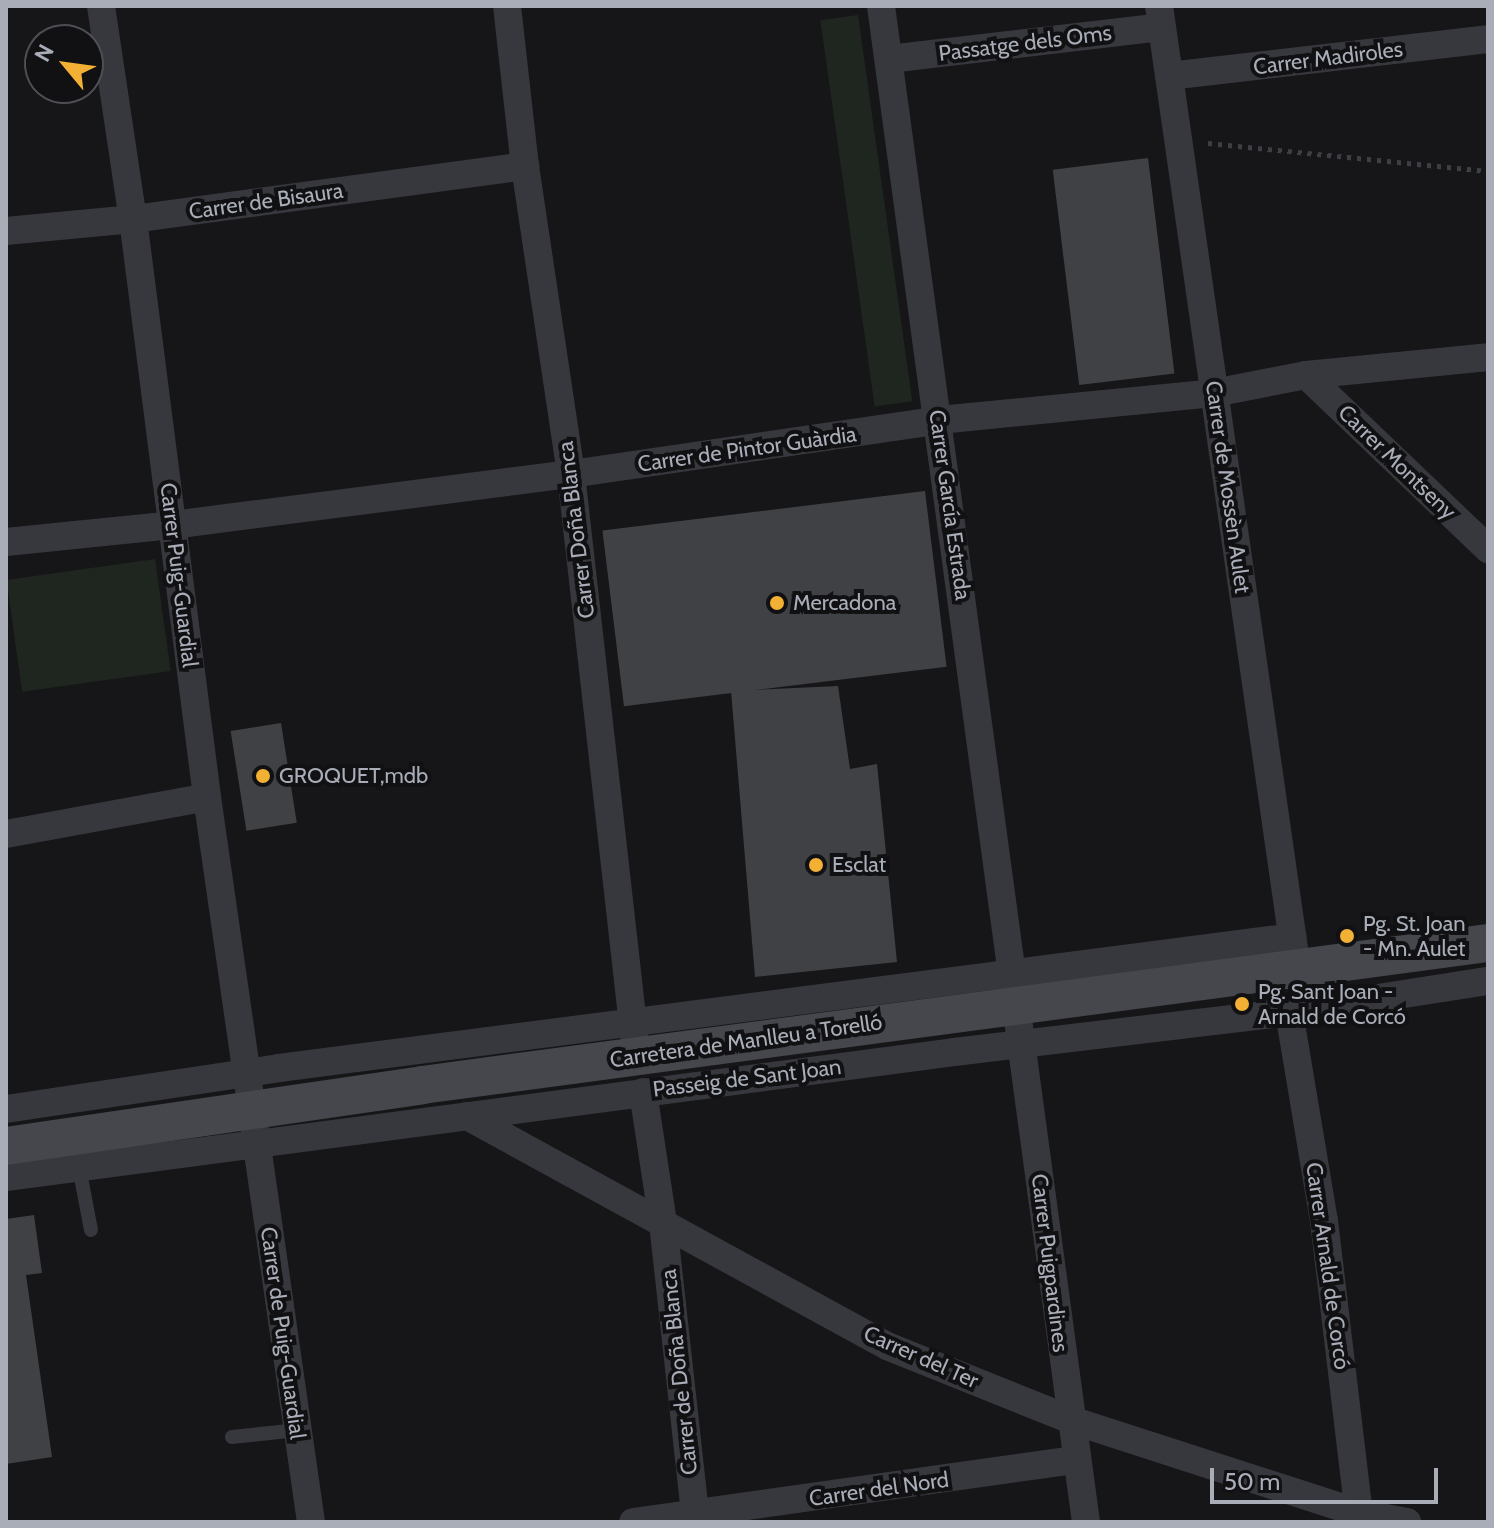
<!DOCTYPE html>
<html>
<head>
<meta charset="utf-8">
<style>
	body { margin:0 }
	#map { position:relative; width:1494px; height:1528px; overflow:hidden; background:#161618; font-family:Cabin,sans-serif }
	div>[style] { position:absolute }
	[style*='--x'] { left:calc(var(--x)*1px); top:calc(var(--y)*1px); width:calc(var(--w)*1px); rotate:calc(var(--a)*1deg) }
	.green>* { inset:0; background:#1e261f; transform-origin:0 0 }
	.building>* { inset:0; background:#404145; transform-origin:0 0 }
	.path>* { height:5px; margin-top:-2.5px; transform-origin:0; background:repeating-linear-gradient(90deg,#3d3f44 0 4px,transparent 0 10px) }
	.lane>* { height:14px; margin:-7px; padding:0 7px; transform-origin:7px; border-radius:7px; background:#37383d }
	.street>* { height:28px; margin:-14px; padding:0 14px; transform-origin:14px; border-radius:14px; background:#37383d }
	.secondary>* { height:38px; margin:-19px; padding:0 19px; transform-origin:19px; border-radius:19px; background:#45474d }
	.dots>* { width:22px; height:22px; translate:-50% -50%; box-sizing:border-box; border:4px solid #111113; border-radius:50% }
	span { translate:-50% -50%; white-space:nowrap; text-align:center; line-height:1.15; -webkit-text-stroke:8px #111113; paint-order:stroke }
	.street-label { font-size:22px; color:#a8adb8 }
	.poi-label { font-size:22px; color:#a8adb8 }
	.left { translate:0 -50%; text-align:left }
	.frame { position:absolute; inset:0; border:8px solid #a8adb8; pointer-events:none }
	.north { position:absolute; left:24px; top:24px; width:80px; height:80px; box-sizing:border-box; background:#111113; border:2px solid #4d4f55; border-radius:50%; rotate:299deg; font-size:22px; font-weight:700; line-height:32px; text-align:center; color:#a8adb8 }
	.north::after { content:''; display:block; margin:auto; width:28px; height:36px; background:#f2b134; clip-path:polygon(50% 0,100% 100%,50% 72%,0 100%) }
	.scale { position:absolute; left:1210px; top:1468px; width:228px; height:36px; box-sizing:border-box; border:4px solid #a8adb8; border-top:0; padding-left:10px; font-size:24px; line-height:28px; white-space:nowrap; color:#a8adb8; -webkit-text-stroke:6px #111113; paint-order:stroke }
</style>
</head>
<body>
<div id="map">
	<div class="green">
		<div style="left:858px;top:15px;width:390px;height:38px;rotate:82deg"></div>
		<div style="left:155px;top:559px;width:113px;height:150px;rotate:82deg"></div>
	</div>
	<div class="building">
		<div style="left:1148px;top:158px;width:217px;height:96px;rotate:83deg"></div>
		<div style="left:925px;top:491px;width:177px;height:325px;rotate:83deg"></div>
		<div style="clip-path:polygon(838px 686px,850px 769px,877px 764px,897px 962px,755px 977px,731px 691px)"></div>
		<div style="left:281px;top:723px;width:101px;height:51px;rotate:81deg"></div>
		<div style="clip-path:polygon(34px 1215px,42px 1273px,26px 1275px,52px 1457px,6px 1464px,6px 1219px)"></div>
	</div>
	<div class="path">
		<div style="--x:1208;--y:143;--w:281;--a:5.7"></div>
	</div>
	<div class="lane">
		<div style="--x:79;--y:1167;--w:64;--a:79.2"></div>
		<div style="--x:232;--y:1437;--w:65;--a:-6.1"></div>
	</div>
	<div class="street">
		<div style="--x:101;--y:6;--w:215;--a:81.5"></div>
		<div style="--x:133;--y:219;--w:583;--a:82.7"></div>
		<div style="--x:207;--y:797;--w:732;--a:81.84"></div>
		<div style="--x:507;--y:6;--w:161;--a:83.6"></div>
		<div style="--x:525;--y:166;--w:311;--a:81.5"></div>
		<div style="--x:571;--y:474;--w:573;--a:83.58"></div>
		<div style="--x:881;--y:6;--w:1530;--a:82.3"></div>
		<div style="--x:1159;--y:6;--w:960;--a:81.85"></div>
		<div style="--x:889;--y:59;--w:274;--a:-6.7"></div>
		<div style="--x:1169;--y:76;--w:321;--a:-6.6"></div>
		<div style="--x:6;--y:231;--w:128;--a:-5.4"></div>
		<div style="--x:133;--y:219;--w:396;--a:-7.7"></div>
		<div style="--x:1306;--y:375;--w:252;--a:43.7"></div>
		<div style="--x:6;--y:542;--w:167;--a:-5.8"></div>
		<div style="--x:172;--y:525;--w:402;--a:-7.3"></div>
		<div style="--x:571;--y:474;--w:372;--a:-8.3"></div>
		<div style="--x:939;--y:420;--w:276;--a:-5.6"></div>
		<div style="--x:1214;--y:393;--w:94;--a:-11.1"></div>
		<div style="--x:1306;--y:375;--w:183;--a:-5.6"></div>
		<div style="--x:6;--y:834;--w:204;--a:-10.4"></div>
		<div style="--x:1289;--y:1012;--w:212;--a:80.5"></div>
		<div style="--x:1324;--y:1221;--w:303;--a:83.2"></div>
		<div style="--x:643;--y:1092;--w:133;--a:81.3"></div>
		<div style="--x:663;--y:1223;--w:301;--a:83.7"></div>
		<div style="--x:6;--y:1109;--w:276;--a:-8.5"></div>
		<div style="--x:279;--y:1068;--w:1022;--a:-7.36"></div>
		<div style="--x:467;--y:1116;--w:479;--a:28.7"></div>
		<div style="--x:887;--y:1346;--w:198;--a:21.9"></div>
		<div style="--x:1071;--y:1420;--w:303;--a:17.9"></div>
		<div style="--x:1359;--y:1513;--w:49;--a:10.6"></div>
		<div style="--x:6;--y:1177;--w:956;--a:-7.51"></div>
		<div style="--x:954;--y:1052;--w:337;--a:-6.8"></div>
		<div style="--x:1289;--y:1012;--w:201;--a:-8.9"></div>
		<div style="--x:633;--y:1522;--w:447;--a:-8"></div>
	</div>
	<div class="secondary">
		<div style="--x:6;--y:1146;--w:420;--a:-8.3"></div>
		<div style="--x:422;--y:1085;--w:1075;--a:-7.59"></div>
	</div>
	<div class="dots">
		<div style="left:777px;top:603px;background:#f2b134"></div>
		<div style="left:263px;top:776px;background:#f2b134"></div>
		<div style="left:816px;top:865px;background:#f2b134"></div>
		<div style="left:1347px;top:936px;background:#f2b134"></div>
		<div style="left:1242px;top:1004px;background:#f2b134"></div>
	</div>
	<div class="street-label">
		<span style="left:1025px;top:43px;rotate:-7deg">Passatge dels Oms</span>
		<span style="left:1328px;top:58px;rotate:-7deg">Carrer Madiroles</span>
		<span style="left:266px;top:201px;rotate:-8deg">Carrer de Bisaura</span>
		<span style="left:747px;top:449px;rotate:-8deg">Carrer de Pintor Guàrdia</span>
		<span style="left:1397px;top:462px;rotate:44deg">Carrer Montseny</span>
		<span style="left:1228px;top:487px;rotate:82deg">Carrer de Mossèn Aulet</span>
		<span style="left:950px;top:505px;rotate:82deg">Carrer García Estrada</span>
		<span style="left:576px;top:530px;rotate:-97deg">Carrer Doña Blanca</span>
		<span style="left:179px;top:575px;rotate:83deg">Carrer Puig-Guardial</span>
		<span style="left:746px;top:1041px;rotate:-8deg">Carretera de Manlleu a Torelló</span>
		<span style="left:747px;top:1078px;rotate:-7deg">Passeig de Sant Joan</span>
		<span style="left:1050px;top:1263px;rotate:83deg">Carrer Puigpardines</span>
		<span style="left:1328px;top:1266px;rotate:82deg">Carrer Arnald de Corcó</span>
		<span style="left:283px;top:1333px;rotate:82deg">Carrer de Puig-Guardial</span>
		<span style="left:921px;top:1357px;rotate:24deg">Carrer del Ter</span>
		<span style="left:679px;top:1372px;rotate:-96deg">Carrer de Doña Blanca</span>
		<span style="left:879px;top:1489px;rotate:-8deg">Carrer del Nord</span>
	</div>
	<div class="poi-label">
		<span class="left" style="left:793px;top:603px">Mercadona</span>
		<span class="left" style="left:279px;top:776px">GROQUET,mdb</span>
		<span class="left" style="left:832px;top:865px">Esclat</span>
		<span class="left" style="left:1363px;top:936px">Pg. St. Joan<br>- Mn. Aulet</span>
		<span class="left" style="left:1258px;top:1004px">Pg. Sant Joan -<br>Arnald de Corcó</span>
	</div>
	<div class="frame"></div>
	<div class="north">N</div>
	<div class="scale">50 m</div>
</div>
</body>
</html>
